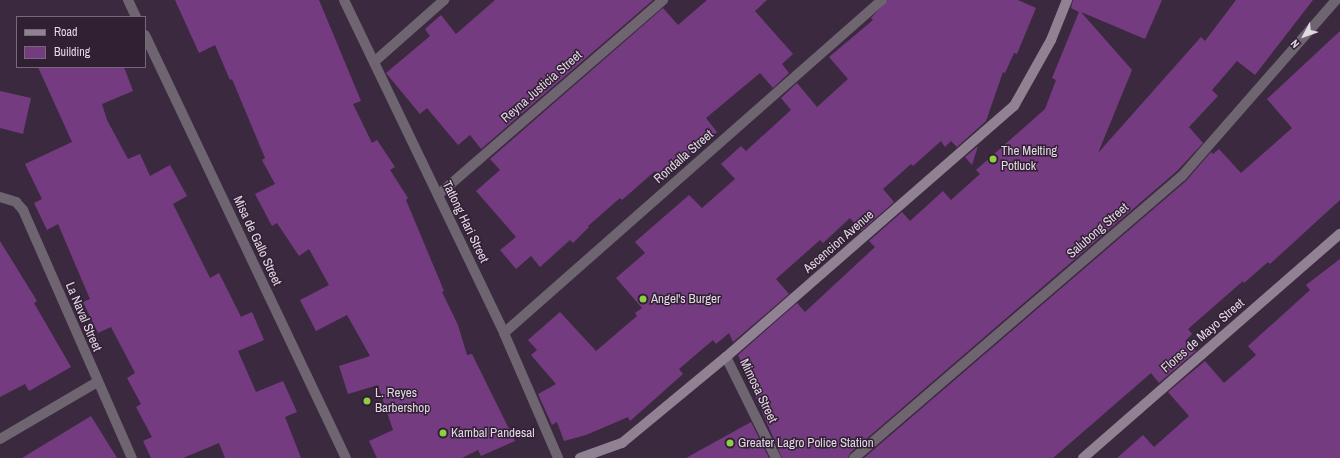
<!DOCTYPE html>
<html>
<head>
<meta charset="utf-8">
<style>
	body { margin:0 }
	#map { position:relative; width:1340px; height:458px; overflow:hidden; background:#3b2a3f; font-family:"Archivo Narrow",sans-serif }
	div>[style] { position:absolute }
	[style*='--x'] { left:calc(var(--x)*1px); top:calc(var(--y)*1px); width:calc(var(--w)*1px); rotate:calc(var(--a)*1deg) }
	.building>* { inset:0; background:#753b80 }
	.street>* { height:10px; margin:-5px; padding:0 5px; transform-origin:5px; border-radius:5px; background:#6e6570 }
	.secondary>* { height:10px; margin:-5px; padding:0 5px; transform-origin:5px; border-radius:5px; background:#908293 }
	.dots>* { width:11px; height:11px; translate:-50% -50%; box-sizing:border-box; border:2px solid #312034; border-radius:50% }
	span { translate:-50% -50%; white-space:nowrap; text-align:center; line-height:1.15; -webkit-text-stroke:3px #312034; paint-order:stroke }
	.street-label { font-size:13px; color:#e2d7e4 }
	.poi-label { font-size:13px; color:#e2d7e4 }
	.left { translate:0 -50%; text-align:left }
	.legend { position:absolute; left:16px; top:16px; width:130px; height:52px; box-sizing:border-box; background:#312034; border:1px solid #78697a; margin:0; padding:5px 7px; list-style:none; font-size:12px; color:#e2d7e4 }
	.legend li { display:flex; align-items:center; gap:8px; height:20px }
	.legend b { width:20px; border:1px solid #78697a }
	.north { position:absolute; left:1284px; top:16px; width:40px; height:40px; -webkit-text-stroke:3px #312034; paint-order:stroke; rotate:229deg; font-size:11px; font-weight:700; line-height:16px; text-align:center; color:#e2d7e4 }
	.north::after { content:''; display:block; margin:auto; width:14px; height:18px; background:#e2d7e4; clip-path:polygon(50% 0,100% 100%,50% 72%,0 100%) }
</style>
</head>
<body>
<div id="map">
	<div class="building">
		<div style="clip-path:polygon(175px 0,319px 0,361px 101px,353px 104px,372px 143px,377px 140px,395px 167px,390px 170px,408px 198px,406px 200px,444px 291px,442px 292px,458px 325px,467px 355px,472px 354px,515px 441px,481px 456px,478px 450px,462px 458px,377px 458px,369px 441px,393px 430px,378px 385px,348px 394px,339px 366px,370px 356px,347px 315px,316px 331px,300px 300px,329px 285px,309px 249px,299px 256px,277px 223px,272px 226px,255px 194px,275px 184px,262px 160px,265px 158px,232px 79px,230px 80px,215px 45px,199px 53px)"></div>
		<div style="clip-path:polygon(495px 0,653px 0,481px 149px,470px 135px,458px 145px,427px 108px,420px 114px,386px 73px,430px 36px,425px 29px,441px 15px,456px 34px)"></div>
		<div style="clip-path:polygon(707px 0,767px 0,755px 11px,793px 54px,782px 64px,789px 73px,773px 88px,760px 73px,706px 118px,717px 132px,662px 179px,655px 171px,622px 200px,620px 198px,588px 226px,589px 227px,573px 243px,570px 240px,540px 267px,531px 256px,516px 269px,500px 250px,516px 237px,476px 191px,500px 170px,490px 159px,663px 8px,678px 25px)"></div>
		<div style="clip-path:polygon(888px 0,1018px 0,1036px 8px,1017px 54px,1014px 53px,1005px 73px,1003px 72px,986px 121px,957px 147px,951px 141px,945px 147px,941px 141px,913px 166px,911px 164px,883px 189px,894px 202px,861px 231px,850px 218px,823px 243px,820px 240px,776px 279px,789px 294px,733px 342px,729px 333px,716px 344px,713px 340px,679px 369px,683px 374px,630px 421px,628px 417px,586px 435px,564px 441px,557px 422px,552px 425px,538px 394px,556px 384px,531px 355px,537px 350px,528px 340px,560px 312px,596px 351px,637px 316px,635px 313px,642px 308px,616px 278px,645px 253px,635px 242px,689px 195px,702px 208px,735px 179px,721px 164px,741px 146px,746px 151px,791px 110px,781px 98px,797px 83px,817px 107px,848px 79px,829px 57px,873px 20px,871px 18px)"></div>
		<div style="clip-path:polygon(1073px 0,1162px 0,1145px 39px,1081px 12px,1132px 70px,1098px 153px,1201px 37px,1205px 41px,1236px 0,1313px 0,1255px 75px,1237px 61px,1212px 90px,1218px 96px,1189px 127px,1203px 143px,1177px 171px,850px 453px,848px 458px,782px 458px,738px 355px,797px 303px,805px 312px,875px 247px,869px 241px,902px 212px,910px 221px,943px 191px,951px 200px,980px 174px,976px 170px,1045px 109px,1056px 80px,1052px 78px,1079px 12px,1071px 8px)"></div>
		<div style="clip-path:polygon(1340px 31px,1340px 200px,1270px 264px,1268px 262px,1244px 283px,1243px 281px,1188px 329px,1192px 334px,1186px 340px,1196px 351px,1159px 383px,1151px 373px,1053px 458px,864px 458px,1186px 181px,1211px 152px,1213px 154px,1219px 149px,1241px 173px,1292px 128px,1267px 99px)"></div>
		<div style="clip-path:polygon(38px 67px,124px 67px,133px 91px,102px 104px,107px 120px,128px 159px,140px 154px,150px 176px,170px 165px,187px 196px,173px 204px,210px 278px,219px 273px,241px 317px,252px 312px,264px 340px,238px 351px,256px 392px,283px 381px,297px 412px,285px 417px,301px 458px,225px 458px,219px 443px,183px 458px,151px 458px,143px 441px,152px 437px,136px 407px,141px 404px,127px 378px,135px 373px,111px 327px,98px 333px,83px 302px,90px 299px,58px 224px,47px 230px,34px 203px,42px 199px,25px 164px,72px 142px)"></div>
		<div style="clip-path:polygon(0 91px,31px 98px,23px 134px,0 128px)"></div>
		<div style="clip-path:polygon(978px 146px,972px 165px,965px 157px)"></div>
		<div style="clip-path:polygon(0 241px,37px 301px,34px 303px,71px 367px,29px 391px,25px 384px,0 397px)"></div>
		<div style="clip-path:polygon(1340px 259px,1340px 458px,1117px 458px,1143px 435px,1154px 447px,1189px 416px,1168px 392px,1205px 361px,1224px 383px,1256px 355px,1248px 346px,1310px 290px,1306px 285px)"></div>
		<div style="clip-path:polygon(91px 416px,117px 458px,22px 458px)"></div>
		<div style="clip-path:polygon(751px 422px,769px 458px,686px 458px)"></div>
	</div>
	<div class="street">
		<div style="--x:128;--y:0;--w:19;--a:65"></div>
		<div style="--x:344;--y:0;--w:369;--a:64.3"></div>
		<div style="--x:504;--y:333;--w:136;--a:66.6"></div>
		<div style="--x:145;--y:35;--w:468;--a:64.6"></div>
		<div style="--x:374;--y:62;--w:94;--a:-41.5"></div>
		<div style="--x:438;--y:195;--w:298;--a:-40.9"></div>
		<div style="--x:0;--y:197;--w:17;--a:17"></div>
		<div style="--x:16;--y:202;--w:11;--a:49"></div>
		<div style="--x:23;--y:210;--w:271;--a:66.3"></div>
		<div style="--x:504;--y:333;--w:504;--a:-41.38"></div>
		<div style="--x:726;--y:357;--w:113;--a:63.7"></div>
		<div style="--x:0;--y:439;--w:113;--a:-30.4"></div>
		<div style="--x:854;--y:458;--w:433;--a:-40.7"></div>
		<div style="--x:1182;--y:176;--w:234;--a:-48.8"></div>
	</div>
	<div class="secondary">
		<div style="--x:580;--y:458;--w:45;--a:-19.7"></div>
		<div style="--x:622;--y:443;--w:135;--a:-39.6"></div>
		<div style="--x:726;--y:357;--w:382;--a:-41.1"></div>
		<div style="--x:1014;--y:106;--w:76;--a:-60.7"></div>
		<div style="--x:1051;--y:40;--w:43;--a:-68.2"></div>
		<div style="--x:1083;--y:458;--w:341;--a:-41.1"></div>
	</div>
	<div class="dots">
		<div style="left:993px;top:159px;background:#8ece43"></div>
		<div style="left:643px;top:299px;background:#8ece43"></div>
		<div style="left:367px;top:401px;background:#8ece43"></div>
		<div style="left:443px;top:433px;background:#8ece43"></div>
		<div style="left:730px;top:443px;background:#8ece43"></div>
	</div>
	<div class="street-label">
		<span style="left:542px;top:87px;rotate:-41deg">Reyna Justicia Street</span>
		<span style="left:684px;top:157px;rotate:-41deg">Rondalla Street</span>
		<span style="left:465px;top:222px;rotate:64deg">Tatlong Hari Street</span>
		<span style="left:1098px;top:231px;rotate:-41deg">Salubong Street</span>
		<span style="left:257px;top:241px;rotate:65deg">Misa de Gallo Street</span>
		<span style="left:839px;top:242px;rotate:-41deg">Ascencion Avenue</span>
		<span style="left:83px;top:317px;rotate:67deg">La Naval Street</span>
		<span style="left:1203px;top:336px;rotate:-41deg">Flores de Mayo Street</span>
		<span style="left:758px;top:391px;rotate:64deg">Mimosa Street</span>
	</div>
	<div class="poi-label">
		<span class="left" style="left:1001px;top:159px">The Melting<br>Potluck</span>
		<span class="left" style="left:651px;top:299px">Angel's Burger</span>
		<span class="left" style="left:375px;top:401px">L. Reyes<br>Barbershop</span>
		<span class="left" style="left:451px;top:433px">Kambal Pandesal</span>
		<span class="left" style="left:738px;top:443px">Greater Lagro Police Station</span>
	</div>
	<ul class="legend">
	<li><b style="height:5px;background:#908293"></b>Road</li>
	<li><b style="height:11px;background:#753b80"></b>Building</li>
	</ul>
	<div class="north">N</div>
</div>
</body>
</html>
